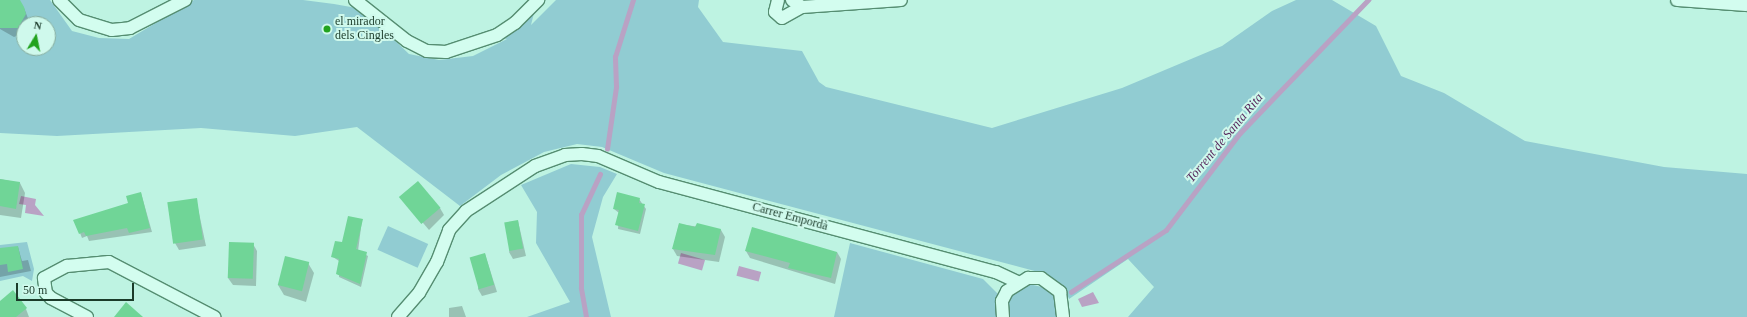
<!DOCTYPE html>
<html>
<head>
<meta charset="utf-8">
<style>
	body { margin:0 }
	#map { position:relative; width:1747px; height:317px; overflow:hidden; background:#bef3e2; font-family:"Times New Roman",serif }
	div>[style] { position:absolute }
	[style*='--x'] { left:calc(var(--x)*1px); top:calc(var(--y)*1px); width:calc(var(--w)*1px); rotate:calc(var(--a)*1deg) }
	.green>* { inset:0; background:#91ccd2; transform-origin:0 0 }
	.water>* { inset:0; background:#b9a2c4; transform-origin:0 0 }
	.shadow>* { inset:0; background:#0003 }
	.stream>* { height:4.5px; margin:-2.25px; padding:0 2.25px; transform-origin:2.25px; border-radius:2.25px; background:#b9a2c4 }
	.building>* { inset:0; background:#70d597; transform-origin:0 0 }
	.roads { filter:drop-shadow(1px 0 #558d71) drop-shadow(-1px 0 #558d71) drop-shadow(0 1px #558d71) drop-shadow(0 -1px #558d71) }
	.minor>* { height:12px; margin:-6px; padding:0 6px; transform-origin:6px; border-radius:6px; background:#d3fdef }
	.dots>* { width:11px; height:11px; translate:-50% -50%; box-sizing:border-box; border:2px solid #cff9ec; border-radius:50% }
	span { translate:-50% -50%; white-space:nowrap; text-align:center; line-height:1.15; -webkit-text-stroke:4px #cff9ec; paint-order:stroke }
	.poi-label { font-size:12px; color:#1b3b2a }
	.left { translate:0 -50%; text-align:left }
	.street-label { font-size:12px; color:#1b3b2a }
	.water-label { font-size:13px; color:#58285d; font-style:italic }
	.north { position:absolute; left:16px; top:16px; width:40px; height:40px; box-sizing:border-box; background:#cff9ec; border:1px solid #87ad9e; border-radius:50%; rotate:10deg; font-size:11px; font-weight:700; line-height:16px; text-align:center; color:#1b3b2a }
	.north::after { content:''; display:block; margin:auto; width:14px; height:18px; background:#22a31e; clip-path:polygon(50% 0,100% 100%,50% 72%,0 100%) }
	.scale { position:absolute; left:16px; top:283px; width:118px; height:18px; box-sizing:border-box; border:2px solid #1b3b2a; border-top:0; padding-left:5px; font-size:12px; line-height:14px; white-space:nowrap; color:#1b3b2a; -webkit-text-stroke:3px #cff9ec; paint-order:stroke }
</style>
</head>
<body>
<div id="map">
	<div class="green">
		<div style="clip-path:polygon(evenodd,0 0,50px 0,72px 31px,99px 38px,129px 39px,194px 0,303px 0,334px 4px,362px 9px,409px 54px,439px 60px,473px 56px,507px 39px,501px 38px,535px 9px,531px 25px,556px 0,699px 0,698px 7px,723px 42px,802px 51px,819px 82px,826px 87px,992px 128px,1122px 88px,1222px 46px,1272px 11px,1296px 0,1332px 0,1376px 26px,1401px 76px,1444px 93px,1525px 141px,1664px 167px,1747px 174px,1747px 317px,1128px 317px,1154px 287px,1128px 259px,1069px 299px,1064px 286px,1046px 274px,664px 173px,602px 147px,577px 144px,544px 152px,501px 175px,460px 206px,357px 127px,295px 136px,201px 128px,57px 136px,0 133px,0 0,24px 24px,48px 24px,48px 48px,24px 48px,24px 24px)"></div>
		<div style="clip-path:polygon(571px 164px,600px 167px,617px 174px,603px 197px,592px 237px,611px 317px,527px 317px,570px 302px,536px 243px,537px 212px,521px 185px)"></div>
		<div style="left:388px;top:226px;width:44px;height:26px;rotate:24deg"></div>
		<div style="clip-path:polygon(27px 242px,34px 269px,32px 281px,23px 276px,0 281px,0 245px)"></div>
		<div style="clip-path:polygon(850px 243px,983px 279px,998px 294px,998px 317px,834px 317px)"></div>
		<div style="clip-path:polygon(1029px 284px,1050px 289px,1055px 295px,1057px 317px,1010px 317px,1009px 302px,1015px 291px)"></div>
	</div>
	<div class="water">
		<div style="clip-path:polygon(21px 196px,36px 199px,35px 205px,44px 216px,25px 213px,26px 205px,19px 204px)"></div>
		<div style="left:681px;top:253px;width:25px;height:11px;rotate:16deg"></div>
		<div style="left:739px;top:266px;width:23px;height:10px;rotate:15deg"></div>
		<div style="clip-path:polygon(1093px 292px,1099px 303px,1082px 307px,1078px 299px)"></div>
	</div>
	<div class="shadow">
		<div style="clip-path:polygon(12px 0,24px 8px,29px 21px,21px 34px,14px 37px,0 29px,0 1px)"></div>
		<div style="clip-path:polygon(0 179px,20px 183px,25px 193px,21px 218px,0 215px)"></div>
		<div style="clip-path:polygon(141px 193px,152px 232px,89px 241px,87px 236px,82px 238px,80px 233px,129px 204px)"></div>
		<div style="clip-path:polygon(402px 198px,440px 208px,444px 215px,429px 230px)"></div>
		<div style="clip-path:polygon(196px 199px,206px 246px,179px 250px,175px 243px)"></div>
		<div style="clip-path:polygon(639px 199px,646px 209px,640px 234px,618px 229px,619px 213px,614px 209px)"></div>
		<div style="clip-path:polygon(362px 220px,358px 251px,368px 256px,361px 287px,339px 277px,339px 261px,333px 257px)"></div>
		<div style="clip-path:polygon(518px 221px,526px 256px,513px 259px,509px 252px)"></div>
		<div style="clip-path:polygon(679px 224px,721px 230px,725px 237px,719px 262px,677px 256px,673px 249px)"></div>
		<div style="clip-path:polygon(253px 244px,257px 251px,256px 286px,233px 285px,228px 278px)"></div>
		<div style="clip-path:polygon(18px 247px,22px 261px,28px 260px,31px 271px,0 277px,0 249px)"></div>
		<div style="clip-path:polygon(746px 251px,837px 252px,841px 259px,835px 284px,750px 258px)"></div>
		<div style="clip-path:polygon(485px 254px,497px 292px,482px 296px,478px 289px)"></div>
		<div style="clip-path:polygon(308px 263px,314px 273px,306px 302px,284px 295px,278px 285px)"></div>
		<div style="clip-path:polygon(13px 292px,26px 309px,29px 317px,0 317px,0 302px)"></div>
		<div style="clip-path:polygon(462px 306px,466px 317px,449px 317px,449px 308px)"></div>
	</div>
	<div class="stream">
		<div style="--x:607;--y:149;--w:63;--a:-81.7"></div>
		<div style="--x:616;--y:87;--w:30;--a:-92"></div>
		<div style="--x:615;--y:57;--w:60;--a:-72.5"></div>
		<div style="--x:1071;--y:292;--w:113;--a:-33.1"></div>
		<div style="--x:1166;--y:230;--w:122;--a:-52.7"></div>
		<div style="--x:1240;--y:133;--w:185;--a:-46.1"></div>
		<div style="--x:586;--y:317;--w:29;--a:-100"></div>
		<div style="--x:581;--y:288;--w:73;--a:-90"></div>
		<div style="--x:581;--y:215;--w:45;--a:-65.1"></div>
	</div>
	<div class="building">
		<div style="clip-path:polygon(0 0,20px 0,24px 7px,26px 14px,18px 28px,0 28px)"></div>
		<div style="clip-path:polygon(0 179px,20px 182px,16px 209px,0 206px)"></div>
		<div style="left:418px;top:181px;width:35px;height:25px;rotate:50deg"></div>
		<div style="clip-path:polygon(141px 192px,150px 228px,129px 233px,127px 228px,86px 236px,84px 232px,79px 234px,73px 220px,128px 203px,126px 196px)"></div>
		<div style="clip-path:polygon(617px 192px,640px 198px,639px 203px,645px 204px,638px 231px,615px 225px,619px 210px,613px 209px)"></div>
		<div style="left:197px;top:198px;width:42px;height:30px;rotate:82deg"></div>
		<div style="clip-path:polygon(348px 216px,363px 219px,356px 249px,367px 252px,360px 284px,336px 274px,339px 259px,331px 257px,335px 241px,342px 242px)"></div>
		<div style="left:518px;top:220px;width:29px;height:14px;rotate:80deg"></div>
		<div style="clip-path:polygon(679px 223px,695px 227px,697px 223px,721px 229px,715px 255px,672px 249px)"></div>
		<div style="clip-path:polygon(752px 227px,837px 252px,831px 278px,788px 268px,790px 263px,745px 251px)"></div>
		<div style="left:229px;top:242px;width:25px;height:36px;rotate:2deg"></div>
		<div style="clip-path:polygon(18px 246px,23px 269px,8px 272px,7px 264px,0 265px,0 248px)"></div>
		<div style="left:485px;top:253px;width:33px;height:16px;rotate:74deg"></div>
		<div style="left:285px;top:256px;width:25px;height:30px;rotate:14deg"></div>
		<div style="clip-path:polygon(13px 290px,27px 308px,16px 317px,0 317px,0 301px)"></div>
		<div style="clip-path:polygon(126px 302px,143px 317px,114px 317px)"></div>
	</div>
	<div class="roads">
		<div class="minor">
			<div style="--x:59;--y:0;--w:28;--a:45"></div>
			<div style="--x:79;--y:20;--w:34;--a:17"></div>
			<div style="--x:112;--y:30;--w:18;--a:-6"></div>
			<div style="--x:130;--y:28;--w:62;--a:-27"></div>
			<div style="--x:355;--y:0;--w:66;--a:38.3"></div>
			<div style="--x:407;--y:41;--w:22;--a:27"></div>
			<div style="--x:427;--y:51;--w:19;--a:3"></div>
			<div style="--x:446;--y:52;--w:54;--a:-18.4"></div>
			<div style="--x:497;--y:35;--w:22;--a:-34"></div>
			<div style="--x:515;--y:23;--w:33;--a:-45"></div>
			<div style="--x:778;--y:0;--w:12;--a:104"></div>
			<div style="--x:775;--y:12;--w:9;--a:41"></div>
			<div style="--x:782;--y:18;--w:23;--a:-29"></div>
			<div style="--x:792;--y:0;--w:12;--a:35"></div>
			<div style="--x:802;--y:7;--w:99;--a:-4"></div>
			<div style="--x:1677;--y:0;--w:70;--a:4.1"></div>
			<div style="--x:87;--y:317;--w:41;--a:-152.2"></div>
			<div style="--x:51;--y:298;--w:7;--a:-135"></div>
			<div style="--x:46;--y:293;--w:15;--a:-98"></div>
			<div style="--x:44;--y:278;--w:26;--a:-28"></div>
			<div style="--x:67;--y:266;--w:42;--a:-5.4"></div>
			<div style="--x:109;--y:262;--w:119;--a:27.6"></div>
			<div style="--x:398;--y:317;--w:32;--a:-49"></div>
			<div style="--x:419;--y:293;--w:36;--a:-60"></div>
			<div style="--x:437;--y:262;--w:34;--a:-69"></div>
			<div style="--x:449;--y:230;--w:25;--a:-48"></div>
			<div style="--x:466;--y:211;--w:82;--a:-33.1"></div>
			<div style="--x:535;--y:166;--w:32;--a:-20"></div>
			<div style="--x:565;--y:155;--w:17;--a:-3"></div>
			<div style="--x:582;--y:154;--w:16;--a:7"></div>
			<div style="--x:598;--y:156;--w:66;--a:23.1"></div>
			<div style="--x:659;--y:182;--w:349;--a:15"></div>
			<div style="--x:996;--y:272;--w:23;--a:25"></div>
			<div style="--x:1003;--y:317;--w:16;--a:-94"></div>
			<div style="--x:1002;--y:301;--w:11;--a:-63"></div>
			<div style="--x:1007;--y:291;--w:25;--a:-32"></div>
			<div style="--x:1028;--y:278;--w:13;--a:0"></div>
			<div style="--x:1041;--y:278;--w:24;--a:36"></div>
			<div style="--x:1060;--y:292;--w:25;--a:83"></div>
		</div>
	</div>
	<div class="dots">
		<div style="left:327px;top:29px;background:#22a31e"></div>
	</div>
	<div class="poi-label">
		<span class="left" style="left:335px;top:29px">el mirador<br>dels Cingles</span>
	</div>
	<div class="street-label">
		<span style="left:790px;top:217px;rotate:15deg">Carrer Empordà</span>
	</div>
	<div class="water-label">
		<span style="left:1225px;top:138px;rotate:-50deg">Torrent de Santa Rita</span>
	</div>
	<div class="north">N</div>
	<div class="scale">50 m</div>
</div>
</body>
</html>
